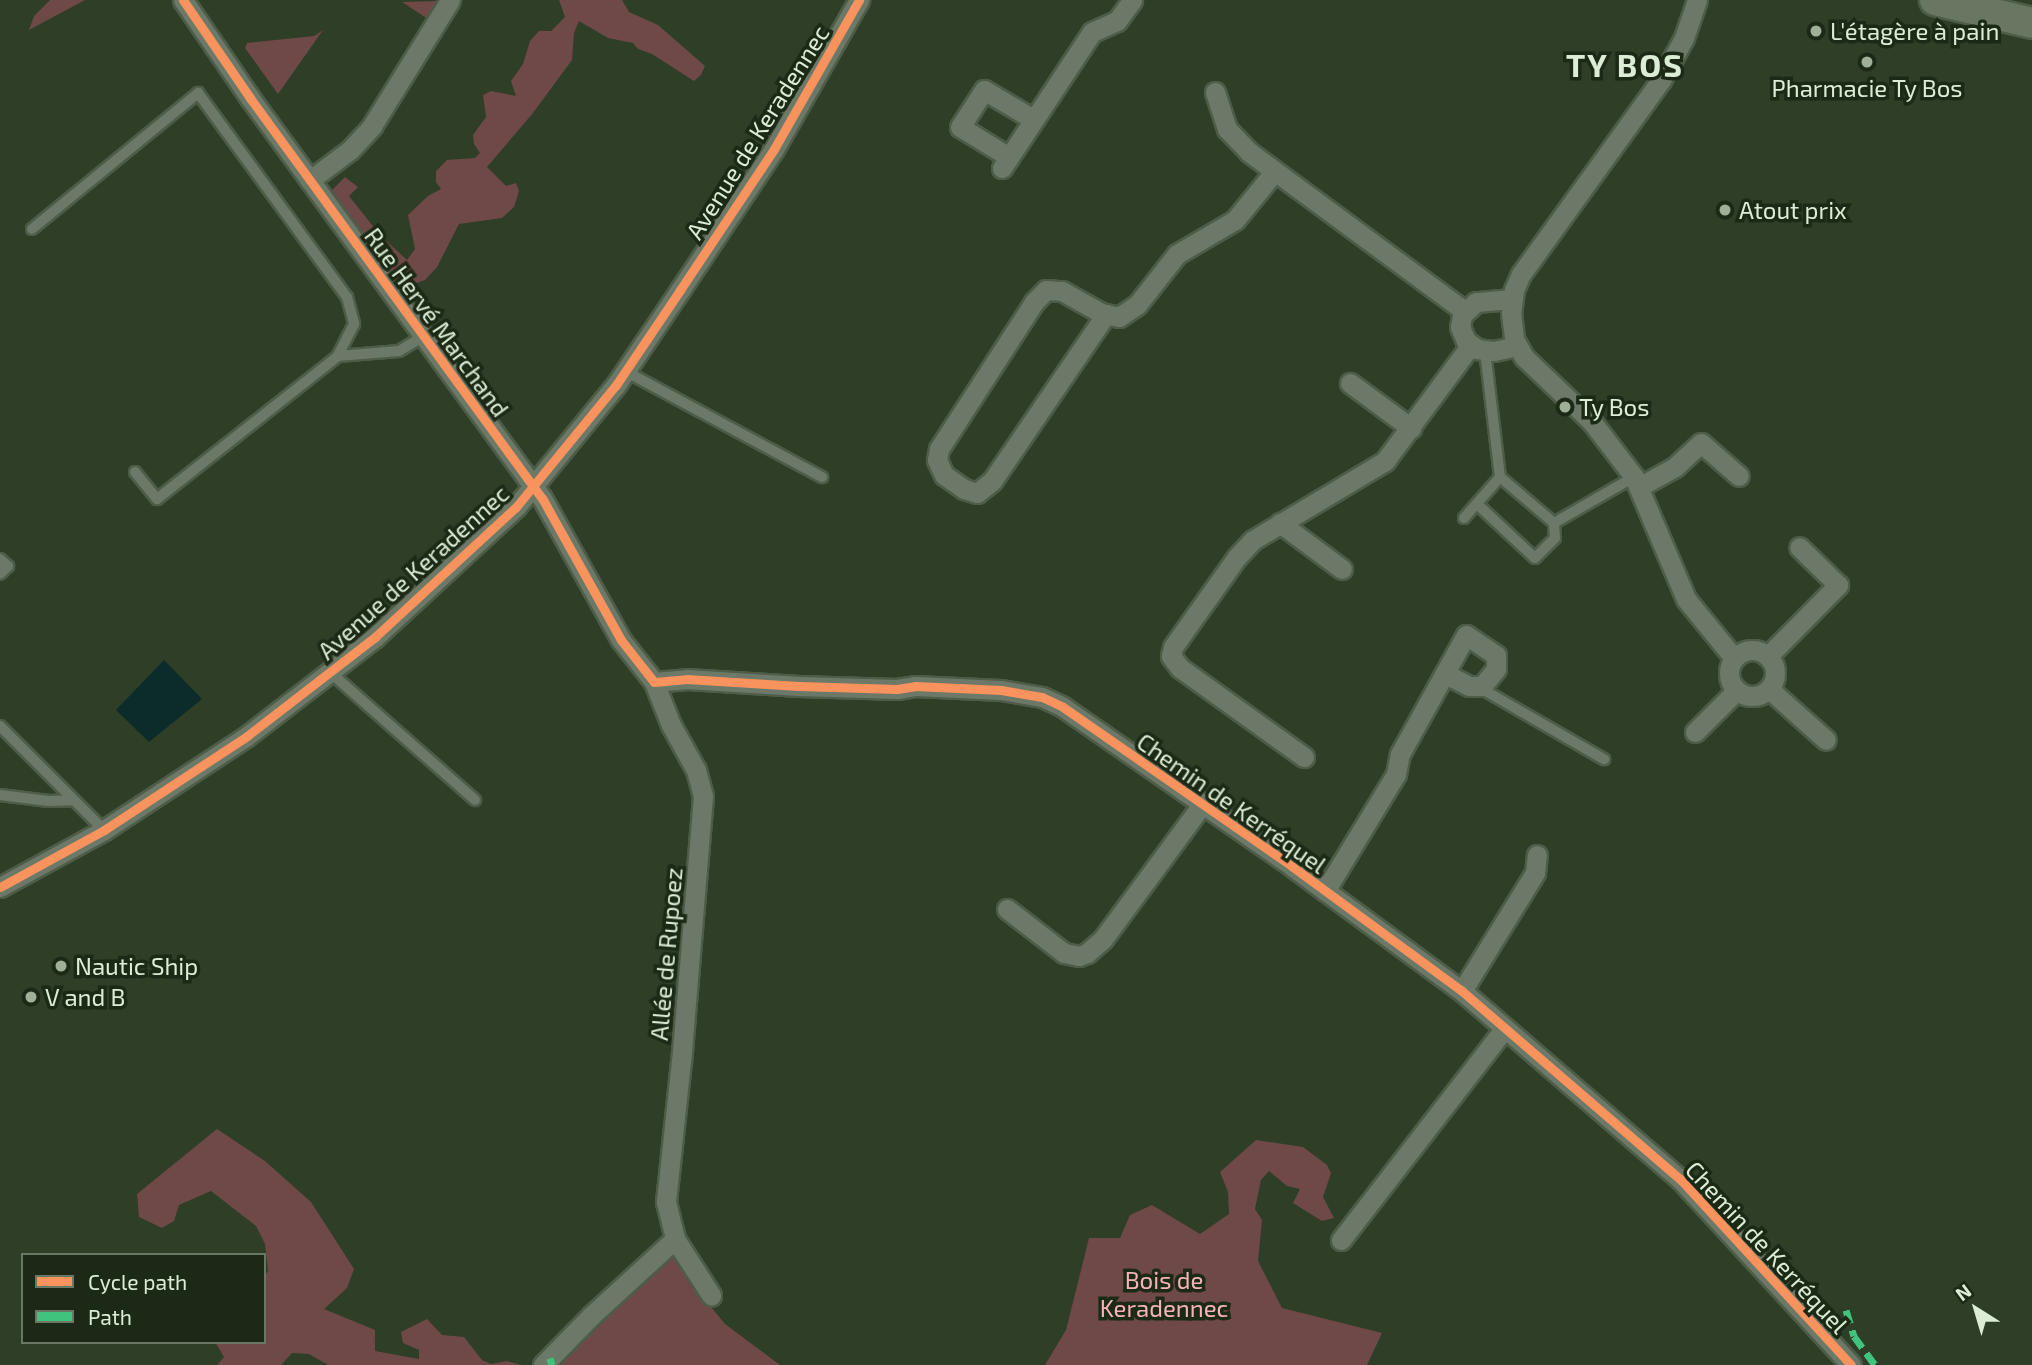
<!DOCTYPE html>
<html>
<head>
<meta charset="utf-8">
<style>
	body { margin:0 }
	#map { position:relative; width:2032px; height:1365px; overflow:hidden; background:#2e3e27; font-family:"Exo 2",sans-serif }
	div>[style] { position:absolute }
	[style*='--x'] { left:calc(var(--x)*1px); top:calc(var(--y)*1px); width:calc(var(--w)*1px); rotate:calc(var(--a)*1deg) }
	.green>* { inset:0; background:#6e4948 }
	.water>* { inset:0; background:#0b2c2a }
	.roads { filter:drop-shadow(2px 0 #4e5c48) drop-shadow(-2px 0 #4e5c48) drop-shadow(0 2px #4e5c48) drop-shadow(0 -2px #4e5c48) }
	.service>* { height:10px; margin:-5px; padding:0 5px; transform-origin:5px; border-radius:5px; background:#6d7968 }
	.minor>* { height:19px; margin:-9.5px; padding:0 9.5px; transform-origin:9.5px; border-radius:9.5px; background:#6d7968 }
	.minor>.ring { margin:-9.5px; padding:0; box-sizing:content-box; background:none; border:19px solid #6d7968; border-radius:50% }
	.primary>* { height:30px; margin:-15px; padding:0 15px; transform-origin:15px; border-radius:15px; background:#697762 }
	.quiet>* { height:7px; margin-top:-3.5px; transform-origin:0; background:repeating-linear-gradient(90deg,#40c37c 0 14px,transparent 0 21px) }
	.cycleway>* { height:9px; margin:-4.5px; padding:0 4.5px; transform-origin:4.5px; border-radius:4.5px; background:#f8935d }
	.dots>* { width:19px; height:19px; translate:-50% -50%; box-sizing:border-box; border:4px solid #1d2917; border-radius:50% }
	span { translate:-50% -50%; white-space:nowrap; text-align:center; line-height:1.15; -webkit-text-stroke:7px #1d2917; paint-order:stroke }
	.poi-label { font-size:24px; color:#dcedd5 }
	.left { translate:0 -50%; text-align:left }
	.street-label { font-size:24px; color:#dcedd5 }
	.park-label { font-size:24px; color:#f5b5b7 }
	.district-label { font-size:32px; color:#dcedd5; font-weight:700; letter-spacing:2px }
	.legend { position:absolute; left:21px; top:1253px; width:245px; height:91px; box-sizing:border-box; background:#1d2917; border:2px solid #697763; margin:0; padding:9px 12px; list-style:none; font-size:21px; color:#dcedd5 }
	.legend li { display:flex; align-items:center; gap:14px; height:35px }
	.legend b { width:35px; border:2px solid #697763 }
	.north { position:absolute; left:1941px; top:1274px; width:70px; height:70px; -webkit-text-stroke:5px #1d2917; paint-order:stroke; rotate:323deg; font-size:19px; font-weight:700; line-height:28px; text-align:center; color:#dcedd5 }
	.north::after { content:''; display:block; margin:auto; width:24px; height:32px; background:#dcedd5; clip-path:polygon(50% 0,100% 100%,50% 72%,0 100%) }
</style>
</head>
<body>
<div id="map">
	<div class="green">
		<div style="clip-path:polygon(50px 0,85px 0,29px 30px,34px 16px)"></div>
		<div style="clip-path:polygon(559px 0,622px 0,629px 12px,658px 25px,705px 66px,701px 75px,694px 81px,652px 54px,638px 49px,633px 43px,608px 38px,579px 21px,574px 33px,572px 60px,533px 113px,487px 167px,506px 186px,516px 183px,519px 191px,514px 207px,502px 218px,459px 224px,437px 267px,425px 280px,403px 288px,391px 281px,333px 203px,332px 190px,345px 177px,358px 187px,349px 196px,380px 235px,407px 260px,415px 249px,408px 215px,428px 196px,441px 189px,436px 182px,436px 171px,447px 160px,475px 158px,480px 153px,474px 144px,473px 135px,486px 117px,483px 95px,491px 91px,516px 96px,511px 81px,523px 64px,530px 41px,539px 31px,551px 31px,565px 17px)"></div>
		<div style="clip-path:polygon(438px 1px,428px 19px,402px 2px)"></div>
		<div style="clip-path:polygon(323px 30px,278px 94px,245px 48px,247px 43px,314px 36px)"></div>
		<div style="clip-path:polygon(217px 1129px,265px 1161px,311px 1202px,354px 1269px,347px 1288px,324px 1309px,375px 1330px,375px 1351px,419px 1359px,419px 1350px,403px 1343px,401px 1332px,427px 1319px,442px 1335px,464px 1337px,482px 1360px,491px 1364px,507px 1361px,522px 1365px,328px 1365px,309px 1354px,292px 1353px,281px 1365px,217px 1365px,224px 1357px,215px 1342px,264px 1342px,264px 1277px,268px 1271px,265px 1244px,256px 1226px,211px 1191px,179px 1205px,174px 1221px,162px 1228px,139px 1217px,137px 1194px)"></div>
		<div style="clip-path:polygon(1256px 1140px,1303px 1147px,1327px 1165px,1331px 1173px,1323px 1197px,1334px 1218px,1322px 1221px,1293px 1203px,1300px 1189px,1287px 1186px,1269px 1171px,1261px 1180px,1255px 1209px,1262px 1220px,1258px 1261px,1282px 1308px,1382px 1333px,1367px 1365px,1045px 1365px,1066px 1330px,1089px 1238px,1120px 1238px,1130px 1215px,1152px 1205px,1200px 1234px,1229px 1214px,1228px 1192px,1220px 1172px)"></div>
		<div style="clip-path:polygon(673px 1250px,694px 1286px,725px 1324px,780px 1365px,551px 1365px)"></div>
	</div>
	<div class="water">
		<div style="clip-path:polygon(164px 660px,202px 699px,149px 742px,116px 710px)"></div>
	</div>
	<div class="roads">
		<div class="service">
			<div style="--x:32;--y:229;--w:215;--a:-39.3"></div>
			<div style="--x:198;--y:93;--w:253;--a:53.9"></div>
			<div style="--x:347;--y:297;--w:28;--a:75"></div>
			<div style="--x:354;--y:324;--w:36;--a:117"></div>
			<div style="--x:1485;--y:351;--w:127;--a:83.2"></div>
			<div style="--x:1500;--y:477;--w:71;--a:40.4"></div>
			<div style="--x:1554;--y:523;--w:92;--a:-29.9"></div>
			<div style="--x:625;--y:371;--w:224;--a:28.3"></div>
			<div style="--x:135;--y:472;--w:35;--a:51"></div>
			<div style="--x:157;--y:499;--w:231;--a:-38.3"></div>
			<div style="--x:338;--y:356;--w:61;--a:-4.7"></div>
			<div style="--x:399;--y:351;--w:27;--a:-31"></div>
			<div style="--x:1477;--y:504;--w:79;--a:43"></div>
			<div style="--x:1535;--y:558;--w:28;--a:-45"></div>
			<div style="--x:1555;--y:538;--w:15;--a:-94"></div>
			<div style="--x:1464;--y:518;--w:55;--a:-48.7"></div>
			<div style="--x:0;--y:559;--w:11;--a:41"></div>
			<div style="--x:8;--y:566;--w:11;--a:135"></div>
			<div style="--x:331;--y:673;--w:192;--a:41.4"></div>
			<div style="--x:1482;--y:686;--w:10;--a:45"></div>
			<div style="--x:1489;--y:693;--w:133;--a:29.9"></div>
			<div style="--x:0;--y:726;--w:147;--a:45"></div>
			<div style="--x:0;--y:795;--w:49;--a:7"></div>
			<div style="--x:49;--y:801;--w:24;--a:-2"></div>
		</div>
		<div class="minor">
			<div style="--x:183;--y:0;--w:119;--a:55.6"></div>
			<div style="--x:250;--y:98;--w:495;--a:53.9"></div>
			<div style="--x:542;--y:498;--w:162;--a:60.9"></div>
			<div style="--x:621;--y:640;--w:53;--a:51.8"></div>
			<div style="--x:654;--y:682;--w:33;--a:-5"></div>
			<div style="--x:687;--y:679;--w:112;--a:3.6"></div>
			<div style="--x:799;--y:686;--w:98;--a:1.8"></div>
			<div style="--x:897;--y:689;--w:18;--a:-9"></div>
			<div style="--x:915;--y:686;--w:86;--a:2.7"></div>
			<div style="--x:1001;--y:690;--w:42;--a:9.7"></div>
			<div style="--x:1042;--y:697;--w:23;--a:25"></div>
			<div style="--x:1063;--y:707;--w:280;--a:34.8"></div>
			<div style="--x:1293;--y:867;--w:210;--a:36.3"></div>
			<div style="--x:1462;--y:991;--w:289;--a:40.8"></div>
			<div style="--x:1681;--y:1180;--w:251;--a:47.4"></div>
			<div style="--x:1697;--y:0;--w:40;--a:108.9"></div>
			<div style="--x:1684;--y:38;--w:48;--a:118.7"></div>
			<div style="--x:1661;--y:80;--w:239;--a:125.8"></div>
			<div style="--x:1521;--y:274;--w:17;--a:114"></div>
			<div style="--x:1514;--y:290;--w:23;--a:97"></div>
			<div style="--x:1511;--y:313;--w:26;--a:83"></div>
			<div style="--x:1514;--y:339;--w:21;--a:61"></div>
			<div style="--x:1524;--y:357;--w:94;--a:43.7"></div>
			<div style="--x:1592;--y:422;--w:69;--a:52.6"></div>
			<div style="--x:1634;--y:477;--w:133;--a:66.9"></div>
			<div style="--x:1686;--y:599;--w:76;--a:50.9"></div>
			<div style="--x:1215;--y:92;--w:39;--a:72"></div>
			<div style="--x:1227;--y:129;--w:32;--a:46"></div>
			<div style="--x:1249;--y:152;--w:268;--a:36.4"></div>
			<div style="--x:1009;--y:157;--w:57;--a:-148.5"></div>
			<div style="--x:960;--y:127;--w:44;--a:-57"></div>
			<div style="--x:984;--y:90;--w:57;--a:30.6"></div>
			<div style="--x:1002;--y:168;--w:163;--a:-56.5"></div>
			<div style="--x:1092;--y:32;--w:27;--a:-24"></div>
			<div style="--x:1117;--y:21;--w:26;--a:-54"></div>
			<div style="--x:310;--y:180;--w:50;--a:-36.9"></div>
			<div style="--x:350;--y:150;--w:33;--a:-47"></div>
			<div style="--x:372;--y:126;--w:148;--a:-58.2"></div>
			<div style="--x:1512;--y:299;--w:36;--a:175"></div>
			<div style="--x:1476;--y:302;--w:19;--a:137"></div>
			<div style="--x:1462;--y:315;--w:12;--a:99"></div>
			<div style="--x:1460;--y:327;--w:15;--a:67"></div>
			<div style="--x:1466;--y:341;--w:14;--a:36"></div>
			<div style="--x:1477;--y:349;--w:17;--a:7"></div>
			<div style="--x:1494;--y:351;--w:24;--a:-12"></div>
			<div style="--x:1106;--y:314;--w:202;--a:124.3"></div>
			<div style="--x:992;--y:481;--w:19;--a:141"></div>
			<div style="--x:977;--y:493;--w:14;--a:-163"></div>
			<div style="--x:964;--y:489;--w:24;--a:-145"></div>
			<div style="--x:944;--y:475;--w:17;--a:-115"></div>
			<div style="--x:937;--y:460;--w:11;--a:-80"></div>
			<div style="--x:939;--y:449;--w:175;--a:-57.1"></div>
			<div style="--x:1034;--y:302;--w:17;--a:-45"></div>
			<div style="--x:1046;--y:290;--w:16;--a:4"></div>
			<div style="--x:1062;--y:291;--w:45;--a:29.4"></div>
			<div style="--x:1101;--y:313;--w:18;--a:13"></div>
			<div style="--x:1119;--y:317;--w:22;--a:-34"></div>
			<div style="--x:1137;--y:305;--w:65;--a:-51.9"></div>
			<div style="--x:1177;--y:254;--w:67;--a:-30.4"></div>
			<div style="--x:1235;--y:220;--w:62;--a:-50.9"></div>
			<div style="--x:1350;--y:383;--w:76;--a:36.4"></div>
			<div style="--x:1639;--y:487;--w:41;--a:-29.1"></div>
			<div style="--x:1675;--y:467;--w:35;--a:-43"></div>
			<div style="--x:1701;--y:443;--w:50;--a:41"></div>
			<div style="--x:1280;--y:523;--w:77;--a:36.6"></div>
			<div class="ring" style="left:1729px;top:650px;width:27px;height:27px"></div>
			<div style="--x:1768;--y:656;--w:100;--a:-45.4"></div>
			<div style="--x:1838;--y:585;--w:54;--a:-135.7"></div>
			<div style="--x:654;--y:682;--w:46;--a:68.4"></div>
			<div style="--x:671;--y:725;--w:51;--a:60.9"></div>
			<div style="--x:696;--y:770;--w:27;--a:75"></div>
			<div style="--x:703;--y:796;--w:266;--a:94.7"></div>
			<div style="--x:681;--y:1061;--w:142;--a:96.1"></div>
			<div style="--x:666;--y:1202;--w:38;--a:76"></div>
			<div style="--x:675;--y:1239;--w:67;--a:57.3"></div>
			<div style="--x:1769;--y:689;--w:76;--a:41.8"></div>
			<div style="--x:1695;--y:732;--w:58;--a:-45"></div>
			<div style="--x:1304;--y:757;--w:153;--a:-144.3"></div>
			<div style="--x:1180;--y:668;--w:15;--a:-127"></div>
			<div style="--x:1171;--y:656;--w:9;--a:-77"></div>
			<div style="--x:1173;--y:647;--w:110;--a:-54.6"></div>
			<div style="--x:1237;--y:557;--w:23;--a:-47"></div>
			<div style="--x:1253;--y:540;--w:154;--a:-30.9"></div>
			<div style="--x:1385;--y:461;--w:143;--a:-53.5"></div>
			<div style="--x:0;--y:887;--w:119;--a:-28.7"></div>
			<div style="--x:104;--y:830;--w:171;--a:-33.3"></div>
			<div style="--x:247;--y:736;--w:162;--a:-37.7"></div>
			<div style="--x:375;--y:637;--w:192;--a:-42.7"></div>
			<div style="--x:516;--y:507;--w:158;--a:-50.7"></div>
			<div style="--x:616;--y:385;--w:115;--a:-56"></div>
			<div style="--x:680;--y:290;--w:169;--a:-56.3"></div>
			<div style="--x:774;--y:149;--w:172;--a:-60.3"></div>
			<div style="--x:1325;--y:891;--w:137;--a:-58.7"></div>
			<div style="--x:1396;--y:774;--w:20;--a:-79"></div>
			<div style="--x:1400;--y:754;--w:136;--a:-61"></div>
			<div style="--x:1466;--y:635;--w:36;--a:34"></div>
			<div style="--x:1496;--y:655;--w:14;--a:90"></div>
			<div style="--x:1496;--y:669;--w:22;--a:129"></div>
			<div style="--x:1482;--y:686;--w:13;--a:180"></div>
			<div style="--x:1469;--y:686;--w:27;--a:-153"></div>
			<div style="--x:1007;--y:909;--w:72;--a:37.7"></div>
			<div style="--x:1064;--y:953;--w:15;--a:11"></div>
			<div style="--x:1079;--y:956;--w:9;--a:-21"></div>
			<div style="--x:1087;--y:953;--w:21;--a:-41"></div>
			<div style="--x:1103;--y:939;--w:165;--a:-53.6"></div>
			<div style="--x:1462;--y:991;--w:139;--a:-58.3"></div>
			<div style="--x:1535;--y:873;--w:18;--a:-84"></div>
			<div style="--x:1341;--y:1240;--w:267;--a:-52.3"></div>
			<div style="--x:543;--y:1365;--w:70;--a:-45.6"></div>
			<div style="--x:592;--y:1315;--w:113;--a:-42.5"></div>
		</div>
		<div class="primary">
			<div style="--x:1935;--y:0;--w:100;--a:13.3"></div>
		</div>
	</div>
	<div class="quiet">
		<div style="--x:1846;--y:1310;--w:27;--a:73"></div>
		<div style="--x:1854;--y:1336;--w:36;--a:54"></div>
		<div style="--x:550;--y:1358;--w:7;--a:74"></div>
	</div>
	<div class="cycleway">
		<div style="--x:183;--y:0;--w:119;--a:55.6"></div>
		<div style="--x:250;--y:98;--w:495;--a:53.9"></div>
		<div style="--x:542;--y:498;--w:162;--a:60.9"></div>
		<div style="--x:621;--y:640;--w:53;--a:51.8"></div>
		<div style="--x:654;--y:682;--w:33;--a:-5"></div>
		<div style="--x:687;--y:679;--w:112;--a:3.6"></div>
		<div style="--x:799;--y:686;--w:98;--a:1.8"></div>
		<div style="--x:897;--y:689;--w:18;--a:-9"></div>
		<div style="--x:915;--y:686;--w:86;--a:2.7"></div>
		<div style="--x:1001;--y:690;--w:42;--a:9.7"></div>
		<div style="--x:1042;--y:697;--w:23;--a:25"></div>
		<div style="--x:1063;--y:707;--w:280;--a:34.8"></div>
		<div style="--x:1293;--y:867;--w:210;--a:36.3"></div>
		<div style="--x:1462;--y:991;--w:289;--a:40.8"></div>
		<div style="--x:1681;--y:1180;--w:251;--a:47.4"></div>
		<div style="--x:0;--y:887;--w:119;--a:-28.7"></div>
		<div style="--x:104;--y:830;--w:171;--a:-33.3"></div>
		<div style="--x:247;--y:736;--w:162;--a:-37.7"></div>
		<div style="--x:375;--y:637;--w:192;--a:-42.7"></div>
		<div style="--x:516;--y:507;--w:158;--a:-50.7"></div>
		<div style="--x:616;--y:385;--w:115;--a:-56"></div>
		<div style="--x:680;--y:290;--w:169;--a:-56.3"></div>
		<div style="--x:774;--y:149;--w:172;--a:-60.3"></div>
	</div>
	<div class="dots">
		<div style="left:1816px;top:31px;background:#9fb098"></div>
		<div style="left:1867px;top:62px;background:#9fb098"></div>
		<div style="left:1725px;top:210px;background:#9fb098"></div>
		<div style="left:1565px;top:407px;background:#9fb098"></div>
		<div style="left:61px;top:966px;background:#9fb098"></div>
		<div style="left:31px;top:997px;background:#9fb098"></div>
	</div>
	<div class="poi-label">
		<span class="left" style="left:1830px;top:31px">L'étagère à pain</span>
		<span style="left:1867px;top:88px">Pharmacie Ty Bos</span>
		<span class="left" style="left:1739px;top:210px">Atout prix</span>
		<span class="left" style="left:1579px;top:407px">Ty Bos</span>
		<span class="left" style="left:75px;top:966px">Nautic Ship</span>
		<span class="left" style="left:45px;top:997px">V and B</span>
	</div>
	<div class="street-label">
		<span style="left:757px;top:132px;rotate:-58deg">Avenue de Keradennec</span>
		<span style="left:437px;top:322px;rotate:54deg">Rue Hervé Marchand</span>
		<span style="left:413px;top:572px;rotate:-42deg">Avenue de Keradennec</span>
		<span style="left:1232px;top:803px;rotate:35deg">Chemin de Kerréquel</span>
		<span style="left:666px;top:954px;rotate:-85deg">Allée de Rupoez</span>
		<span style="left:1767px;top:1247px;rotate:47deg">Chemin de Kerréquel</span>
	</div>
	<div class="park-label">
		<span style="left:1164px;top:1294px">Bois de<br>Keradennec</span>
	</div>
	<div class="district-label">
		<span style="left:1625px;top:64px">TY BOS</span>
	</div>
	<ul class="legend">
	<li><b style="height:9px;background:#f8935d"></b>Cycle path</li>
	<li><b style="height:9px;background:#40c37c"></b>Path</li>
	</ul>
	<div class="north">N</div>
</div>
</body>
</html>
